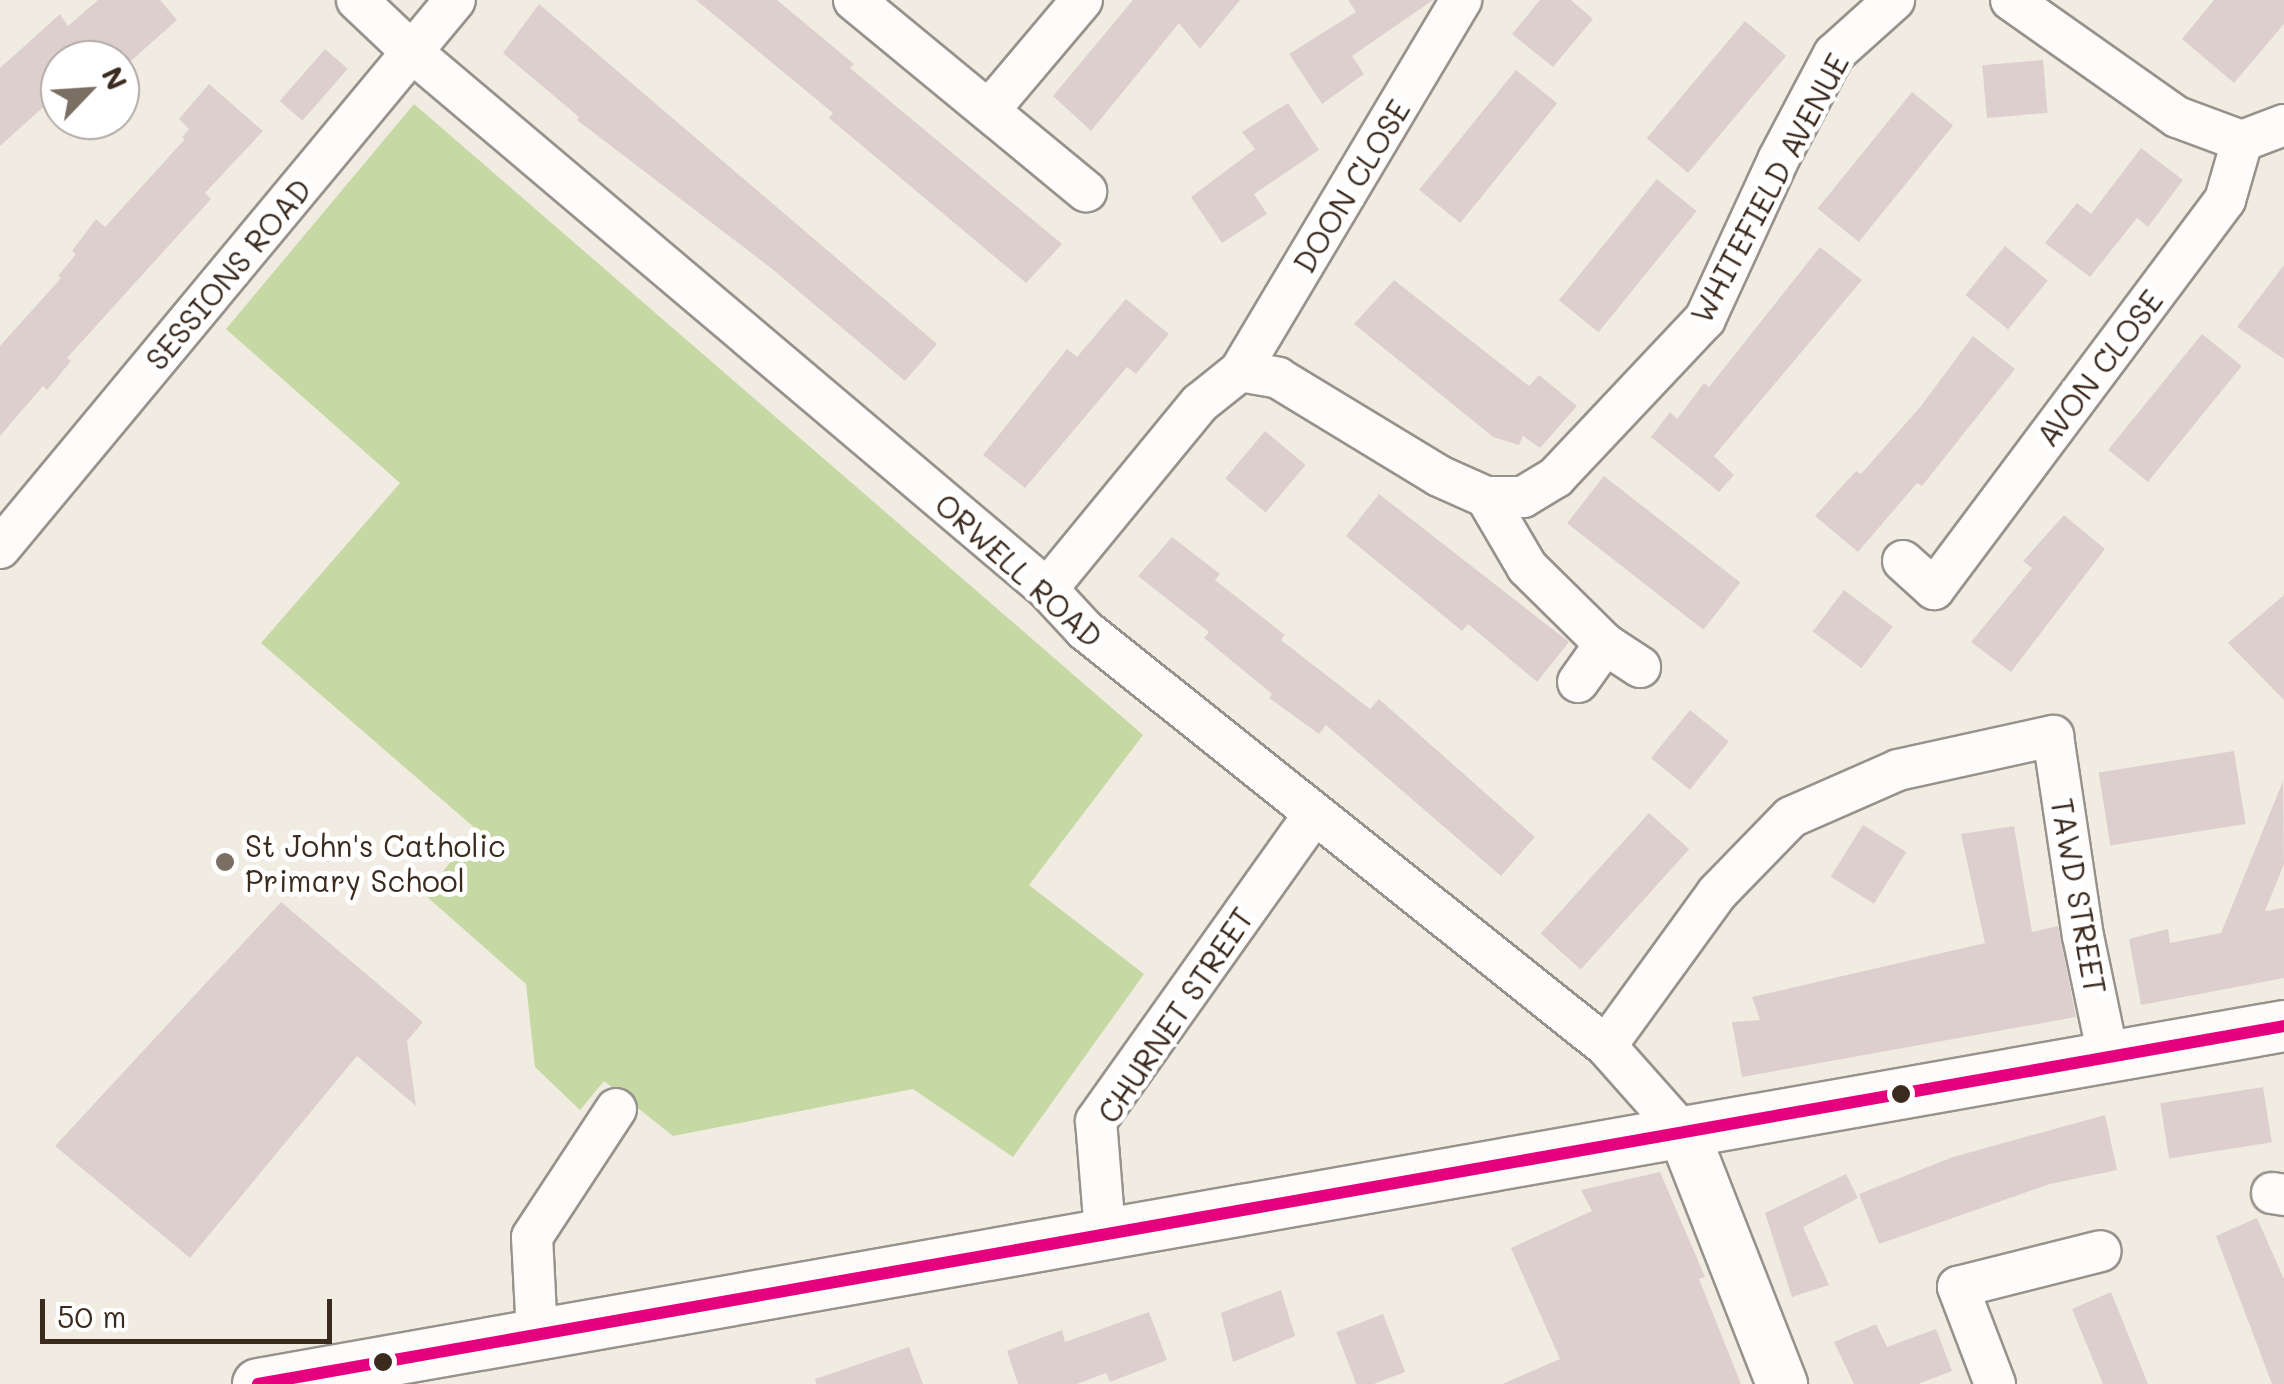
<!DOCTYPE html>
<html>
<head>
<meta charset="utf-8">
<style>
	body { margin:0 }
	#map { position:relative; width:2284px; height:1384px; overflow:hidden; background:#f1ece2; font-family:Mali,sans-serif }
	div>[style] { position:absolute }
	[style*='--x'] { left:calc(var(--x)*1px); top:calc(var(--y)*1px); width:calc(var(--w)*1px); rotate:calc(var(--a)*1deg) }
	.green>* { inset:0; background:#c6d8a4 }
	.building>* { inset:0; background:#decfcf; transform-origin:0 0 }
	.roads { filter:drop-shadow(2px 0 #97928b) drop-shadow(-2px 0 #97928b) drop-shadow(0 2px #97928b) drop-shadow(0 -2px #97928b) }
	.minor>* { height:40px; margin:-20px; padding:0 20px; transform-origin:20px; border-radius:20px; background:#fdfcfb }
	.tertiary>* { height:50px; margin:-25px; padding:0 25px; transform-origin:25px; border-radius:25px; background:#fdfcfb }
	.bus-1>* { height:12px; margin:-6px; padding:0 6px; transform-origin:6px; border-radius:6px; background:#e5007d }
	.dots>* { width:28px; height:28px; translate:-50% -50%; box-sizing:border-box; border:5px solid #fff; border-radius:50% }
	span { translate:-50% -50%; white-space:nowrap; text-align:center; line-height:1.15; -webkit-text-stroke:10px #fff; paint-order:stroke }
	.street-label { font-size:30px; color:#3b2a1e }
	.poi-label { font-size:30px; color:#3b2a1e }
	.left { translate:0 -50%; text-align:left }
	.north { position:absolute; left:40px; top:40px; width:100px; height:100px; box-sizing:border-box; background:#fff; border:2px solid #b1aaa5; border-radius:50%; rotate:65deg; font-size:28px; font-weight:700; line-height:40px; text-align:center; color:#3b2a1e }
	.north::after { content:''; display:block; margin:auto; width:35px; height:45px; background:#7b6e63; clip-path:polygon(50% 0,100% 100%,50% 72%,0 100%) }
	.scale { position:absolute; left:40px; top:1299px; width:292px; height:45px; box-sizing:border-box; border:5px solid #3b2a1e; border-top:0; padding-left:12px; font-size:30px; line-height:35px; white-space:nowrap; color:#3b2a1e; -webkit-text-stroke:8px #fff; paint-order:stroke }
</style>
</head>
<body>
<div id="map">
	<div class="green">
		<div style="clip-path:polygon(414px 104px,1143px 735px,1029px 885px,1144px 974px,1013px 1157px,913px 1089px,673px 1136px,604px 1081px,580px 1110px,535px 1067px,526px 984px,425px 895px,476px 829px,261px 643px,400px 483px,226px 329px)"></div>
	</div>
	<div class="building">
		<div style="clip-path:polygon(98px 0,160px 0,177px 20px,132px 60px,60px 60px,60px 92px,0 146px,0 68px,60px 14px,68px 26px)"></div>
		<div style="clip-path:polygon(696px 0,777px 0,854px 64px,850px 68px,1062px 244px,1026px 283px,829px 118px,833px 113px)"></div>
		<div style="clip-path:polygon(1133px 0,1240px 0,1200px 49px,1179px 23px,1091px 131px,1053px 96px)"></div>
		<div style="clip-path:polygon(1348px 0,1433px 0,1352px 56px,1364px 74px,1322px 104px,1289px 54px,1356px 12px)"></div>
		<div style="clip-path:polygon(1540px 0,1571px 0,1593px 19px,1553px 67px,1512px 34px)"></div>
		<div style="clip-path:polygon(2214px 0,2284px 0,2284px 24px,2234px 83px,2182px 39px)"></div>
		<div style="clip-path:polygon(539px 4px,937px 344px,905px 381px,771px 268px,577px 120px,579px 117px,503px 53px)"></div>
		<div style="left:1745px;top:21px;width:54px;height:153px;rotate:40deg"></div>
		<div style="left:325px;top:49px;width:30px;height:69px;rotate:41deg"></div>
		<div style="left:2043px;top:60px;width:53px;height:61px;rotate:85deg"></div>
		<div style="left:1516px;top:70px;width:53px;height:154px;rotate:39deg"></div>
		<div style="clip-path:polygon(209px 84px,263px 131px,205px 193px,211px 199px,67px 358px,71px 361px,47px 390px,43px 386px,0 436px,0 346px,61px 278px,58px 276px,76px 254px,72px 251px,96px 219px,105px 227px,185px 139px,182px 137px,189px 129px,179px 119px)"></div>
		<div style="left:1912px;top:92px;width:53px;height:150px;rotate:39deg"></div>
		<div style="clip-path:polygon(1288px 103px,1319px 150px,1254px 194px,1267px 214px,1222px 243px,1191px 197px,1255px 149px,1242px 132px)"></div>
		<div style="clip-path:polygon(2141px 148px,2183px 180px,2148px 227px,2137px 218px,2090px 277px,2045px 243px,2077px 203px,2091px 214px)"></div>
		<div style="left:1657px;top:179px;width:51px;height:156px;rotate:39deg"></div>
		<div style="left:2005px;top:246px;width:55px;height:63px;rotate:39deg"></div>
		<div style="clip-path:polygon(1820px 247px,1862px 280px,1714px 456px,1734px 475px,1719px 492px,1651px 437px,1670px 412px,1677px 419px,1704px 383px,1709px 387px)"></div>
		<div style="clip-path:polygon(2284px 265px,2284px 359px,2237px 327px)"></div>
		<div style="clip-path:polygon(1394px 280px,1529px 386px,1539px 375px,1577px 406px,1540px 448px,1523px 436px,1519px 445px,1493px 437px,1354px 324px)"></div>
		<div style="clip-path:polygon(1126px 299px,1169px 334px,1136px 374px,1127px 367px,1025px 488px,983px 455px,1067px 349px,1077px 357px)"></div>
		<div style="left:2202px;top:334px;width:51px;height:149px;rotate:39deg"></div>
		<div style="clip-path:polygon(1973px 336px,2015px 369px,1922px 486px,1917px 483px,1858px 552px,1815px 516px,1856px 471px,1861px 474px,1921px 406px)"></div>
		<div style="left:1265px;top:431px;width:53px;height:62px;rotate:40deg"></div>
		<div style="left:1604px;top:476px;width:173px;height:60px;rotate:38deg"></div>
		<div style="clip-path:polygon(1379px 494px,1569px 642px,1537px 682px,1468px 624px,1462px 631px,1346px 536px)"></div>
		<div style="clip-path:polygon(2064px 515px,2105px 549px,2011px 672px,1971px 642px,2032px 568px,2023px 561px)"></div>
		<div style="clip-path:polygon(1172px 537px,1220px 574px,1215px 580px,1285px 635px,1281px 640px,1370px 709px,1379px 699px,1535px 837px,1501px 876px,1326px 725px,1319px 734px,1269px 698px,1272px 694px,1204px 638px,1209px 632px,1138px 576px)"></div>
		<div style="left:1844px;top:590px;width:61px;height:52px;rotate:37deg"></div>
		<div style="clip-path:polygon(2284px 595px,2284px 700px,2228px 643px)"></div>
		<div style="left:1690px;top:710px;width:50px;height:62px;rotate:39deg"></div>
		<div style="left:2234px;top:751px;width:74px;height:137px;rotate:81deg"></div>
		<div style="clip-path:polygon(2283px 781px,2284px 864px,2265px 911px,2284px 908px,2284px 978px,2141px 1005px,2129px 939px,2168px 929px,2170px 943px,2221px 933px)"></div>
		<div style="left:1649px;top:813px;width:54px;height:162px;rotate:42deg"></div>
		<div style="left:1863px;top:825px;width:51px;height:61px;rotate:32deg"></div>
		<div style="clip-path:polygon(2014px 826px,2032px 932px,2058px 926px,2076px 1017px,1742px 1077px,1732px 1022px,1760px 1020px,1752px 997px,1985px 943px,1961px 834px)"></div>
		<div style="clip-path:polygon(281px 902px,423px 1022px,407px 1041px,416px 1106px,357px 1056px,190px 1258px,55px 1146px)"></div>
		<div style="left:2263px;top:1087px;width:56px;height:104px;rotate:81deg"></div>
		<div style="clip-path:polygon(2105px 1115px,2117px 1170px,2050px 1184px,1879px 1244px,1859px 1194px,1953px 1157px)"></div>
		<div style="clip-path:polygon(1660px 1172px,1705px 1277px,1699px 1279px,1741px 1384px,1502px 1384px,1560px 1359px,1511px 1248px,1592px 1211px,1581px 1190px)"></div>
		<div style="clip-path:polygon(1846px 1174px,1858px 1198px,1803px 1227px,1829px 1285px,1792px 1297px,1765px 1213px)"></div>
		<div style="clip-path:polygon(2257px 1218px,2284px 1279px,2284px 1384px,2272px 1384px,2216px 1236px)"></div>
		<div style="clip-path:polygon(1281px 1290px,1295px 1336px,1233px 1362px,1221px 1313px)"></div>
		<div style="clip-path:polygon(2111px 1292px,2148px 1384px,2103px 1384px,2072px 1309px)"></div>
		<div style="clip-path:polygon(1149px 1312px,1167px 1360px,1110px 1382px,1106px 1373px,1077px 1384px,1018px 1384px,1007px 1351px,1062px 1330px,1065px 1342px)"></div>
		<div style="left:1383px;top:1314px;width:62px;height:50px;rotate:69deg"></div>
		<div style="clip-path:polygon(1876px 1324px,1887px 1347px,1936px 1329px,1952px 1371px,1918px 1384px,1854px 1384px,1834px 1342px)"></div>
		<div style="clip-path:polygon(909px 1347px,923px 1384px,816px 1384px,815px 1379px)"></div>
	</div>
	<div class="roads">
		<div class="minor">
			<div style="--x:357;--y:0;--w:76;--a:43.4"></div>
			<div style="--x:412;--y:52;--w:832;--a:40.22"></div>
			<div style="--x:1047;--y:589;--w:56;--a:47.2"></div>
			<div style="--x:1085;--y:630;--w:667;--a:38.61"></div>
			<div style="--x:1606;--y:1046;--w:118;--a:48.4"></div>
			<div style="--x:854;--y:0;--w:301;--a:39.5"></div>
			<div style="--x:2011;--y:0;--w:203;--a:35.2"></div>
			<div style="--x:2177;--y:117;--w:69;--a:20.3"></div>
			<div style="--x:989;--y:110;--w:144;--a:-49.8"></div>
			<div style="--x:1240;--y:371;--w:432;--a:-59.2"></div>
			<div style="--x:1486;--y:497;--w:81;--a:59.6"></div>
			<div style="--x:1527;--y:567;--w:110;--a:44.6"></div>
			<div style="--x:1605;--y:644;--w:42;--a:33.3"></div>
			<div style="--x:0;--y:548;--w:712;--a:-50.3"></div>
			<div style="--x:1903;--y:561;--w:42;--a:42.1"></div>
			<div style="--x:1934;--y:589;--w:486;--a:-53.2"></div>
			<div style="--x:2225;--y:200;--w:61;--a:-73.9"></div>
			<div style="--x:2242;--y:141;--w:45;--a:-20.9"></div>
			<div style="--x:1047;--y:589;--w:241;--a:-50.6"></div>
			<div style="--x:1200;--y:403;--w:51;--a:-38.7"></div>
			<div style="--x:1240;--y:371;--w:39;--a:10"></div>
			<div style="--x:1278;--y:378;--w:188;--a:31.3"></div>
			<div style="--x:1439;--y:476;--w:51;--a:24.1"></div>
			<div style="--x:1486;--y:497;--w:37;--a:0"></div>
			<div style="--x:1523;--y:497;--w:39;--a:-31"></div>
			<div style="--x:1556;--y:477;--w:217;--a:-46.7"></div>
			<div style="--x:1705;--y:319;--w:175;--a:-65.3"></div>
			<div style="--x:1778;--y:160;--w:120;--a:-62.2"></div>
			<div style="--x:1834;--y:54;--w:81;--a:-42"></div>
			<div style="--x:1578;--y:682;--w:47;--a:-54.6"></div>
			<div style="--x:1606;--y:1046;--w:189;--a:-54"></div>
			<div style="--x:1717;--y:893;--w:106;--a:-45.8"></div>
			<div style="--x:1791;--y:817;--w:117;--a:-23.7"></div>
			<div style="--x:1898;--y:770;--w:159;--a:-12.4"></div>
			<div style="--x:2053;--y:736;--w:202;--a:81.5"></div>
			<div style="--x:2083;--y:936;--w:123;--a:78.2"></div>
			<div style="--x:2272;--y:1193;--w:12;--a:9"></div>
			<div style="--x:1105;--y:1232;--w:111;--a:-94.6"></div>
			<div style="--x:1096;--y:1121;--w:374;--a:-54.6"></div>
			<div style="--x:537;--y:1335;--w:98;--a:-92.9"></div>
			<div style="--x:532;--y:1237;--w:153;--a:-56.7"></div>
			<div style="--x:1995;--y:1384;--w:104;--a:-110.9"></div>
			<div style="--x:1958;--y:1287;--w:147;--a:-14.1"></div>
		</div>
		<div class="tertiary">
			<div style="--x:1684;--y:1134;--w:269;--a:68.6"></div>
			<div style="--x:258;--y:1384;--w:2057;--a:-10.02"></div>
		</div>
	</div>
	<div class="bus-1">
		<div style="--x:258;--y:1384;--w:2057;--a:-10.02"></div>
	</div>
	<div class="dots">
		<div style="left:225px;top:862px;background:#7b6e63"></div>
		<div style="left:1901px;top:1094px;background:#3b2a1e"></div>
		<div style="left:383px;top:1362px;background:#3b2a1e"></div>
	</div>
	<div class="street-label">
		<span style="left:1351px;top:186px;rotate:-59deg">DOON CLOSE</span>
		<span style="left:1769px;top:188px;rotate:-62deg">WHITEFIELD AVENUE</span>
		<span style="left:228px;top:274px;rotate:-50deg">SESSIONS ROAD</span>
		<span style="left:2099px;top:368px;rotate:-53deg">AVON CLOSE</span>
		<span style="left:1019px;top:570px;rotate:42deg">ORWELL ROAD</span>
		<span style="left:2079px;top:896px;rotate:80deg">TAWD STREET</span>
		<span style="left:1175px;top:1015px;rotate:-56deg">CHURNET STREET</span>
	</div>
	<div class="poi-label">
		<span class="left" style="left:245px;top:862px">St John's Catholic<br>Primary School</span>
	</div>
	<div class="north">N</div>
	<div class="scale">50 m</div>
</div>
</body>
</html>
